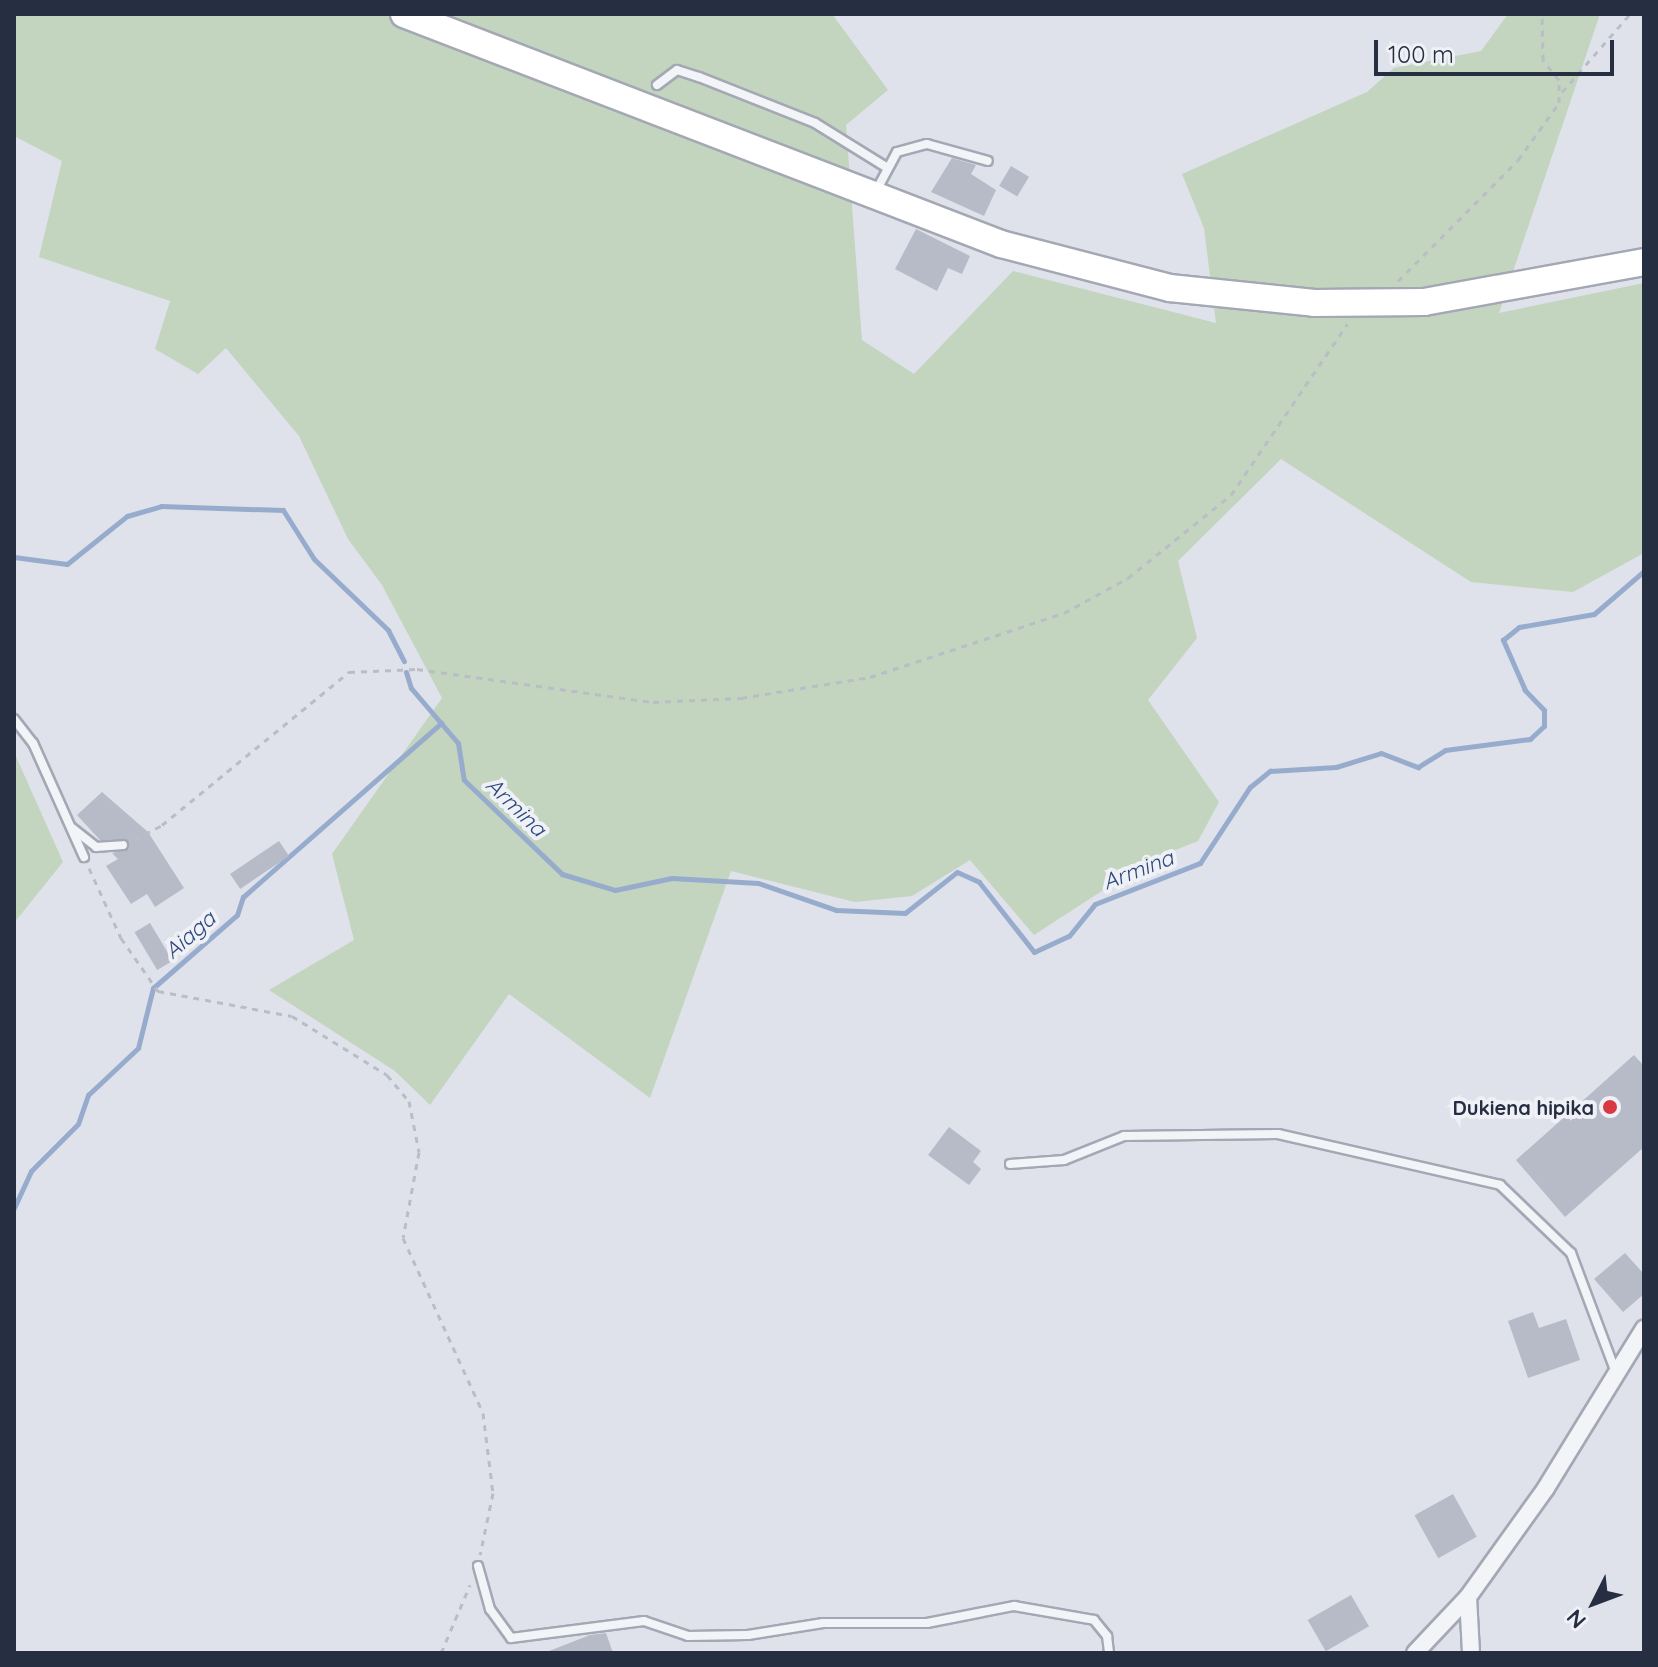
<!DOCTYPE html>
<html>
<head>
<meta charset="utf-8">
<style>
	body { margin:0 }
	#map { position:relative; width:1658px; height:1667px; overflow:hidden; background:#dfe2ea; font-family:Quicksand,sans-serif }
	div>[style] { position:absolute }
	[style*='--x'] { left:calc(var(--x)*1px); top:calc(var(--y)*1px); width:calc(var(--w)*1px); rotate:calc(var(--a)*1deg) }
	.green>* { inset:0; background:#c3d4bf }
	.stream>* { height:5px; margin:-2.5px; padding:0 2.5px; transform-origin:2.5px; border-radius:2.5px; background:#97accd }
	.building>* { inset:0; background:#b6bbc7; transform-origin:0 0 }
	.path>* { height:3px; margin-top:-1.5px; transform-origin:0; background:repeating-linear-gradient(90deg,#b9bdc5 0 6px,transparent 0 12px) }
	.roads { filter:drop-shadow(2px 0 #a4a8b4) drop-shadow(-2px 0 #a4a8b4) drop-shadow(0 2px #a4a8b4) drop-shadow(0 -2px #a4a8b4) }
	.service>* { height:8px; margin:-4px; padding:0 4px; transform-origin:4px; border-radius:4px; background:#f2f4f8 }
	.minor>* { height:16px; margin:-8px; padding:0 8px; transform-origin:8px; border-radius:8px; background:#f2f4f8 }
	.primary>* { height:26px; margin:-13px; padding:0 13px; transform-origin:13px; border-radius:13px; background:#fff }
	.dots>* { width:22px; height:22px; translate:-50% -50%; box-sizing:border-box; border:4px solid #eff1f7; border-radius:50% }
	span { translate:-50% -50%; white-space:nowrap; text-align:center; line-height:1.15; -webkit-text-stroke:8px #eff1f7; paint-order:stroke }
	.poi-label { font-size:20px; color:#262e42; font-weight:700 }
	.right { translate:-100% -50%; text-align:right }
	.water-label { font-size:22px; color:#2d487a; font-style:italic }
	.frame { position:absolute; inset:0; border:16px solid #262e42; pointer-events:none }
	.north { position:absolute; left:1554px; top:1563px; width:80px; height:80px; -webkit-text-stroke:6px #eff1f7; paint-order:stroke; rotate:228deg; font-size:22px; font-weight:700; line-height:32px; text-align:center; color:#262e42 }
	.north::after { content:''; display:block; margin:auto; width:28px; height:36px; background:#262e42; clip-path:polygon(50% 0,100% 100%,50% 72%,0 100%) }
	.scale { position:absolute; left:1374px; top:40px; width:240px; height:36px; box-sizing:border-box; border:4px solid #262e42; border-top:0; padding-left:10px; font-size:24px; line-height:28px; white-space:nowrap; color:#262e42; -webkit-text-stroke:6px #eff1f7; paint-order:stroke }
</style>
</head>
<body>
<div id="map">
	<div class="green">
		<div style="clip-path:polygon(14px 14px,832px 14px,888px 90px,846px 125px,862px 340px,914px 374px,1013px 271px,1216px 323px,1204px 228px,1182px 174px,1367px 92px,1394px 68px,1481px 51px,1508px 14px,1600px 14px,1499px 313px,1644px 283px,1644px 553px,1573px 592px,1471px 582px,1281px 459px,1178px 561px,1197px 638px,1148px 700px,1219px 802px,1198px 841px,1148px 861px,1034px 935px,970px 860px,912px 896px,855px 902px,731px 871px,650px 1098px,509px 994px,430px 1105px,395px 1071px,269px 990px,354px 940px,332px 854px,442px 698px,382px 585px,348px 539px,299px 436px,226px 348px,198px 374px,155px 349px,170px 301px,39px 257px,62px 161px,14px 136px)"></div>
		<div style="clip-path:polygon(14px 752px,63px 862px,14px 923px)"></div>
	</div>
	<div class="stream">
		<div style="--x:14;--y:557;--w:53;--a:7.5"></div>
		<div style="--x:67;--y:564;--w:77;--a:-38.7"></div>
		<div style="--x:127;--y:516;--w:35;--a:-16"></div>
		<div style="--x:161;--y:506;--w:122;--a:1.9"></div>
		<div style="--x:283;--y:510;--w:58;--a:57.7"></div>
		<div style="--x:314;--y:559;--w:103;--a:43.8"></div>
		<div style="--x:388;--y:630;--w:35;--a:63"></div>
		<div style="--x:406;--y:672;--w:17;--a:73"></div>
		<div style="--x:411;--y:688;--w:72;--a:49.5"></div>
		<div style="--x:458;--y:743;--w:37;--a:81"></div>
		<div style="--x:464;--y:780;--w:136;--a:43.8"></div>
		<div style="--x:562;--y:874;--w:55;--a:16.8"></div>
		<div style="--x:615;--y:890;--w:58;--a:-11.9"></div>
		<div style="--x:672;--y:878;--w:86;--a:3.3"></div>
		<div style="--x:758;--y:883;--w:83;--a:19.1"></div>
		<div style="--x:836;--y:910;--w:69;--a:2.5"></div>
		<div style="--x:905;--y:913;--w:66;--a:-38.3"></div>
		<div style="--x:957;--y:872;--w:24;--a:24"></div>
		<div style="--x:979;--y:882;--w:89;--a:51.8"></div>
		<div style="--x:1034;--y:952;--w:38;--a:-25"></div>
		<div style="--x:1069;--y:936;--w:41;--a:-50.9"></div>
		<div style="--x:1095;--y:904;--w:113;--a:-21.3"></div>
		<div style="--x:1200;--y:863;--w:91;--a:-56.7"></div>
		<div style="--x:1250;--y:787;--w:26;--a:-39"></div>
		<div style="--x:1270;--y:771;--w:66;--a:-3.5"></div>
		<div style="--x:1336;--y:767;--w:47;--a:-17.3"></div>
		<div style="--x:1381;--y:753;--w:40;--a:21"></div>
		<div style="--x:1418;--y:767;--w:32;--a:-32"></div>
		<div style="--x:1445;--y:750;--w:86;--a:-7.4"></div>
		<div style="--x:1530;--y:739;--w:19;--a:-43"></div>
		<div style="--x:1544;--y:726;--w:16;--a:-90"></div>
		<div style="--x:1544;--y:710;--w:28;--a:-134"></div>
		<div style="--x:1525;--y:690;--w:55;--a:-113.7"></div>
		<div style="--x:1503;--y:640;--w:21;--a:-39"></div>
		<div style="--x:1519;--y:627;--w:76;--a:-9.8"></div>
		<div style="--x:1594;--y:614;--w:66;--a:-40.7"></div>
		<div style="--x:14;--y:1208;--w:41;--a:-65.3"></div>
		<div style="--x:31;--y:1171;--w:66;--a:-45"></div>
		<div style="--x:78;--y:1124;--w:31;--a:-71"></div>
		<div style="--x:88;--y:1095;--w:69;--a:-43.2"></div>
		<div style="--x:138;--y:1048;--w:62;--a:-76"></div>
		<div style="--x:153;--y:988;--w:111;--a:-41"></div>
		<div style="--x:237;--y:915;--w:19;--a:-72"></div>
		<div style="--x:243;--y:897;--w:264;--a:-41.3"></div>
	</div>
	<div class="building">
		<div style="clip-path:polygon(952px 158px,976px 165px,971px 174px,996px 190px,984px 216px,931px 192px)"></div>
		<div style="left:1011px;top:166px;width:21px;height:23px;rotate:31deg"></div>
		<div style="clip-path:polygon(916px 229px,970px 256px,962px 274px,948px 268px,937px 291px,895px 269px)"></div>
		<div style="clip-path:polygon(102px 792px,148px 832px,184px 888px,155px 907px,147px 894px,131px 904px,106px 866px,118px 859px,112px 853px,129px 849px,128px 840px,100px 840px,77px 815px)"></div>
		<div style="left:279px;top:841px;width:18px;height:59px;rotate:56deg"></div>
		<div style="left:150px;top:923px;width:44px;height:18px;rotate:59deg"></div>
		<div style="clip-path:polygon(1634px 1055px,1644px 1066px,1644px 1147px,1565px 1217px,1516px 1160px)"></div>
		<div style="clip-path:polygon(949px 1127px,981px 1151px,973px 1162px,981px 1169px,969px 1185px,928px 1155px)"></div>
		<div style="clip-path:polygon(1625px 1253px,1644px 1274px,1644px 1294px,1623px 1312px,1594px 1279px)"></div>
		<div style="clip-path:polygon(1533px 1312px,1539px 1328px,1566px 1319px,1580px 1360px,1528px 1378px,1508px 1321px)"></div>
		<div style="left:1453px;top:1494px;width:49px;height:44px;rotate:61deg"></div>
		<div style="left:1351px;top:1595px;width:36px;height:50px;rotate:60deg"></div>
		<div style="clip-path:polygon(606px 1633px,613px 1653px,544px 1653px,590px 1635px)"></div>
	</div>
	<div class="path">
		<div style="--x:1562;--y:92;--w:103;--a:-48.9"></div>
		<div style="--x:1398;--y:281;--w:170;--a:-45.2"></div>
		<div style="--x:1518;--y:160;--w:70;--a:-54.3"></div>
		<div style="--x:1559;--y:103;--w:23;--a:-90"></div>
		<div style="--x:1559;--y:80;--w:26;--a:-129"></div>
		<div style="--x:1543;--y:60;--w:46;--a:-91.2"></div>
		<div style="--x:134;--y:840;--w:32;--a:-28"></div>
		<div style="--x:162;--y:825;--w:242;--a:-39.3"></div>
		<div style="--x:349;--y:672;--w:68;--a:-2.5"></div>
		<div style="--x:417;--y:669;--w:238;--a:8"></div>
		<div style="--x:653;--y:702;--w:88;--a:-2.6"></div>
		<div style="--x:741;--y:698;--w:131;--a:-9.2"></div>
		<div style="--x:870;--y:677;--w:204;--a:-18.3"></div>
		<div style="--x:1064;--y:613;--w:73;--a:-28.7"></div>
		<div style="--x:1128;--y:578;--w:132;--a:-38.9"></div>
		<div style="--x:1231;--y:495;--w:207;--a:-55.8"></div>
		<div style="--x:89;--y:868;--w:77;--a:65.4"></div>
		<div style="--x:121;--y:938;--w:65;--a:55.1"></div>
		<div style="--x:158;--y:991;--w:136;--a:10.6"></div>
		<div style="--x:292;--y:1016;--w:112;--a:31.8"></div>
		<div style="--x:387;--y:1075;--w:34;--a:50"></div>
		<div style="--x:409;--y:1101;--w:52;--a:78.9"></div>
		<div style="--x:419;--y:1152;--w:87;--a:100.5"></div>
		<div style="--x:403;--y:1238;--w:192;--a:65.4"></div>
		<div style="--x:483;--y:1413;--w:81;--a:82.9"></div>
		<div style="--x:493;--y:1493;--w:63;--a:101.8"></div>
		<div style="--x:441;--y:1653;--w:74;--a:-66.9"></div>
	</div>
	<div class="roads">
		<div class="service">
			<div style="--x:657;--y:85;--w:25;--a:-37"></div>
			<div style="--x:677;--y:70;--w:23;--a:18"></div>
			<div style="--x:699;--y:77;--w:125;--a:21.6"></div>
			<div style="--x:815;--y:123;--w:84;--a:31.8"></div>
			<div style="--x:876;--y:191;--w:44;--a:-61.7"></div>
			<div style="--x:897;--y:152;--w:31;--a:-15"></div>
			<div style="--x:927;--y:144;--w:63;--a:15.6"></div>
			<div style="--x:14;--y:719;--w:31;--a:52"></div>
			<div style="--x:33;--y:743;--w:125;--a:65.9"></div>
			<div style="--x:72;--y:828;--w:31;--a:38"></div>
			<div style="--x:96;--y:847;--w:27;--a:-4"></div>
			<div style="--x:1010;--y:1164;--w:54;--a:-4.2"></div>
			<div style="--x:1064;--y:1160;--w:65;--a:-21.8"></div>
			<div style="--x:1124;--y:1136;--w:154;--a:-0.7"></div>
			<div style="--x:1278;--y:1134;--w:228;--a:12.9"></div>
			<div style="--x:1500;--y:1185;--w:98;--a:43.8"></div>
			<div style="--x:1571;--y:1253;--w:128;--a:69.4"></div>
			<div style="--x:478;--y:1566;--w:45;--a:74.4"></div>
			<div style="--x:490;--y:1609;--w:36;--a:54"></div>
			<div style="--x:511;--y:1638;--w:134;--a:-7.3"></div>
			<div style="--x:644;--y:1621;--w:46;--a:18.8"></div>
			<div style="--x:688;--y:1636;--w:60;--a:-1"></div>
			<div style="--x:748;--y:1635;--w:76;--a:-9.1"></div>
			<div style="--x:823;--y:1623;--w:104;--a:0"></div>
			<div style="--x:927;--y:1623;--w:89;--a:-11.1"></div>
			<div style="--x:1014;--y:1606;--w:81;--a:9.9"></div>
			<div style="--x:1094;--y:1620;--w:21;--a:51"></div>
			<div style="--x:1107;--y:1636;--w:17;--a:83"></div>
		</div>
		<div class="minor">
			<div style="--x:1468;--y:1597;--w:56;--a:86.9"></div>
			<div style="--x:1415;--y:1653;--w:77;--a:-46.6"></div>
			<div style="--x:1468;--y:1597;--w:134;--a:-54.4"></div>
			<div style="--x:1546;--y:1488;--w:187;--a:-58.4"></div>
		</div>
		<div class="primary">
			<div style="--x:404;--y:14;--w:640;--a:21.07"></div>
			<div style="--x:1001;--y:244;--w:175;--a:14.6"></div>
			<div style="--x:1170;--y:288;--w:145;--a:5.9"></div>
			<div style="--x:1314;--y:303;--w:110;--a:-0.5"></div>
			<div style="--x:1424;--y:302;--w:224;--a:-10.3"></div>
		</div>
	</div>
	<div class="dots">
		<div style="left:1610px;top:1107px;background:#d93942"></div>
	</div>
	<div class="poi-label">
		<span class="right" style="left:1594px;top:1107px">Dukiena hipika</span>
	</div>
	<div class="water-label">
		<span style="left:516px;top:807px;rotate:44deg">Armina</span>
		<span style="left:1138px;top:870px;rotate:-21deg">Armina</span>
		<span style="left:190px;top:935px;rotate:-41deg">Aiaga</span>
	</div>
	<div class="frame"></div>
	<div class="north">N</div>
	<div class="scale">100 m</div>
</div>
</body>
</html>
